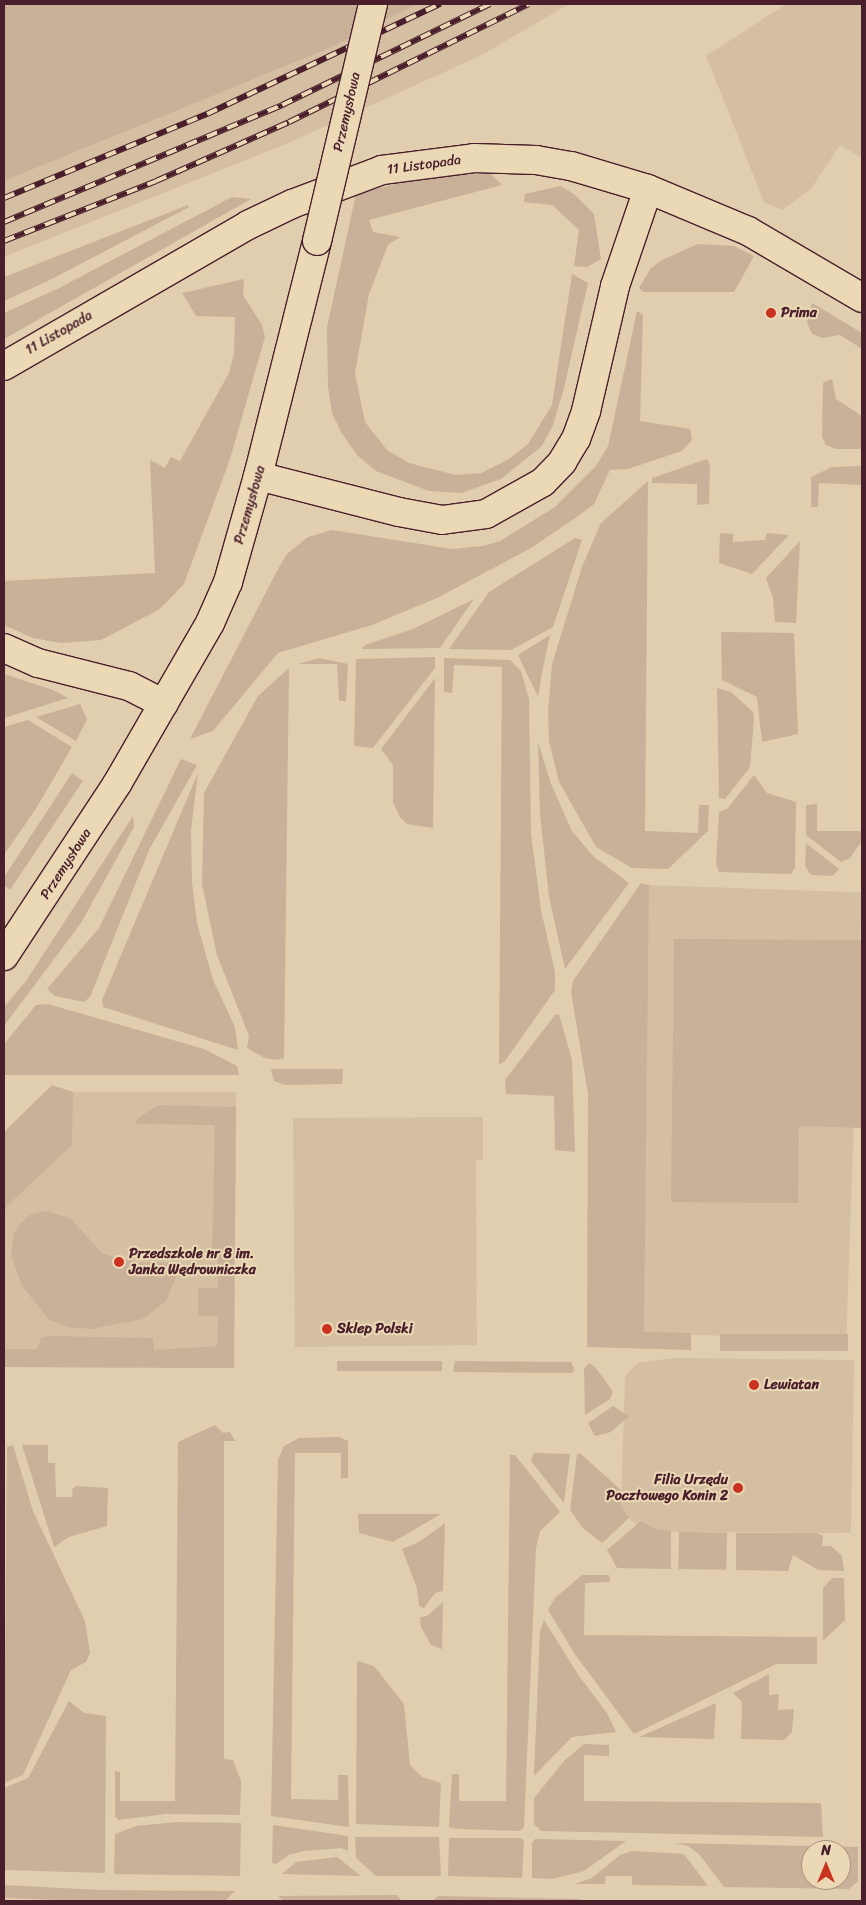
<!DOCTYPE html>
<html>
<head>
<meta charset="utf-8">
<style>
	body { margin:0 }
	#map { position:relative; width:866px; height:1905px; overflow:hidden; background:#e1ceae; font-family:Sriracha,sans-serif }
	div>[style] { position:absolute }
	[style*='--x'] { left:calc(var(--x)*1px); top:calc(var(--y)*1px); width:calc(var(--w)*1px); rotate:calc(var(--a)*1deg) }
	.built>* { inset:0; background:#d4bfa3; transform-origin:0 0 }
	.green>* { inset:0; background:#c8b198; transform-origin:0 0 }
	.roads { filter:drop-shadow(1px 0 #4a1f2b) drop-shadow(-1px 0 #4a1f2b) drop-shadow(0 1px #4a1f2b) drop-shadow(0 -1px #4a1f2b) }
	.minor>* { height:28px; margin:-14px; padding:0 14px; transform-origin:14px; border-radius:14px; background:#ebd9b6 }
	.major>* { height:28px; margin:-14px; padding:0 14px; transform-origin:14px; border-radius:14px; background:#ebd9b6 }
	.rail>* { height:5.5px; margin-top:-2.75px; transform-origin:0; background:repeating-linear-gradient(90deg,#ebd9b6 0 11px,#4a1f2b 0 22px); box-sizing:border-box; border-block:1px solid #4a1f2b }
	.bridges { filter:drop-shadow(1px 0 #4a1f2b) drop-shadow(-1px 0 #4a1f2b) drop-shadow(0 1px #4a1f2b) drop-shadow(0 -1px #4a1f2b) }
	.major-bridge>* { height:28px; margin:-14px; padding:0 14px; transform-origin:14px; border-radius:14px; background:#ebd9b6 }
	.dots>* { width:14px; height:14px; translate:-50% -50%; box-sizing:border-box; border:2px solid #ebd9b6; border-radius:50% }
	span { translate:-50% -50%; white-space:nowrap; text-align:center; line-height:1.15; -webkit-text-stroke:4px #ebd9b6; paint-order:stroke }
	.street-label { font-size:14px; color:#4a1f2b }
	.poi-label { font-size:14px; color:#4a1f2b; font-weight:700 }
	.left { translate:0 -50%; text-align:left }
	.right { translate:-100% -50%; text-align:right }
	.frame { position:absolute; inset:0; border:5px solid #4a1f2b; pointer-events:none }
	.north { position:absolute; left:801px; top:1840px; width:50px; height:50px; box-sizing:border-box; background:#ebd9b6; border:1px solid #ab8f7e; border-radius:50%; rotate:0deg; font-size:14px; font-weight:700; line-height:20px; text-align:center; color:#4a1f2b }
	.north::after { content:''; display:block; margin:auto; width:18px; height:22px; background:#c8321e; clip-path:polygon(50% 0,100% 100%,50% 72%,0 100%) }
</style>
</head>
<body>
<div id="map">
	<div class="built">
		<div style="clip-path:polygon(417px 4px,569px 4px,482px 55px,286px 144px,4px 257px,4px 181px,330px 48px)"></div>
		<div style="clip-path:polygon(786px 4px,862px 4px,862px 158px,840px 145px,811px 189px,782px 210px,764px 202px,706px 56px)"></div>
		<div style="left:649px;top:885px;width:213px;height:448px;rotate:2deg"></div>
		<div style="clip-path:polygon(73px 1092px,236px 1092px,234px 1368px,4px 1367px,4px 1157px)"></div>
		<div style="clip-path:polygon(483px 1117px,483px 1160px,476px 1160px,477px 1345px,295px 1347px,293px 1118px)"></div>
		<div style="clip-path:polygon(673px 1358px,854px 1360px,851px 1533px,668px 1532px,640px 1529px,629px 1518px,621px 1506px,625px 1376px,638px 1363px)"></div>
	</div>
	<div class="green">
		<div style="clip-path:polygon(4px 4px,417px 4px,330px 48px,4px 181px)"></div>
		<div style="clip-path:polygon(476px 174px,491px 174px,502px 185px,369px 220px,373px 232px,400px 237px,388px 245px,369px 294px,355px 373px,365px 422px,387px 450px,409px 463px,456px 475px,481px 473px,509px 459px,528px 444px,552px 405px,572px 274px,588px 283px,564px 388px,553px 425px,542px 446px,501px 479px,461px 493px,429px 491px,376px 471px,357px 455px,341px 432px,332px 413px,328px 387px,327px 327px,356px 194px,419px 178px)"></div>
		<div style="clip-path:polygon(560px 186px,574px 194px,594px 214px,601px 259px,587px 267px,574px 266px,579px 230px,552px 205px,524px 202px,525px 194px)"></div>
		<div style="clip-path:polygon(232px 197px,251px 199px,4px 339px,4px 313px,59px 288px)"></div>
		<div style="clip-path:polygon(188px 205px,189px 207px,50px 280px,4px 301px,4px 277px)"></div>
		<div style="clip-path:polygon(698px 244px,734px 246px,754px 256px,734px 292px,643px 292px,639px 288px,651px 268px,662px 260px)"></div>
		<div style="clip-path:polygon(244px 279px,243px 295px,262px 325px,265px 337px,230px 459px,184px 584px,160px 609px,101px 640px,61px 643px,33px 638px,4px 625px,4px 581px,155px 573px,150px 460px,165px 468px,171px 457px,180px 461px,229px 373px,234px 353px,235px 317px,196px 316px,182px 293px)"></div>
		<div style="clip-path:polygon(812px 303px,862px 333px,862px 349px,840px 335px,823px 338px,812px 334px,807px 323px)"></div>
		<div style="clip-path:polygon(637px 311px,643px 315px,640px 421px,690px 429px,692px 440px,682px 451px,628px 469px,610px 470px,594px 504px,574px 519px,531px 548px,437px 598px,372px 625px,278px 653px,213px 731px,190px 739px,279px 567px,287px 554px,308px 537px,332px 530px,452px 549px,483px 546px,500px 541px,555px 507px,596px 466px,608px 446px)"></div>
		<div style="clip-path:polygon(832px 379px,836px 399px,862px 416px,862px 449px,836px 449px,826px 445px,822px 437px,823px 383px)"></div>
		<div style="clip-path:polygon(707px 459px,710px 466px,709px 504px,697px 505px,697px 484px,652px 483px,652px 478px)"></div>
		<div style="clip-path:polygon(862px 466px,862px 485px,819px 483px,818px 507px,811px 507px,811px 477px,832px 467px)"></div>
		<div style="clip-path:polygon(648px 481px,645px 831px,698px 833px,699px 805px,709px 805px,708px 831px,668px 869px,632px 868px,596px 847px,559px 782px,549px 741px,548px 711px,552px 664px,582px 567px,601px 523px)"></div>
		<div style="clip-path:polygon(720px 533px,733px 534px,733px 542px,765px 540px,767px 533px,789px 535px,752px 574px,719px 563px)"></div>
		<div style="clip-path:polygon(575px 538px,582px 540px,553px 627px,511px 650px,449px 649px,489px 592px)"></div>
		<div style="clip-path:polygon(800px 541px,796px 623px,775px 622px,773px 598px,766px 578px)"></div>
		<div style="clip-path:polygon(474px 599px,440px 648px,362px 649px,365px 645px,413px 629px)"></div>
		<div style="clip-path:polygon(721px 632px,794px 633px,798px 734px,762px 742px,757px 697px,722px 680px)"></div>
		<div style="clip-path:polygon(550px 635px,542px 673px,538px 697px,518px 655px)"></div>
		<div style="clip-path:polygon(435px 657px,435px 668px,373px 748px,354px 746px,356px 659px)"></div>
		<div style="clip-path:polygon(319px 658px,348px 664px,346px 701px,339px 701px,337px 664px,298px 664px)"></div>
		<div style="clip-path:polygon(444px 658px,510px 660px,521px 671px,529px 699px,531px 833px,541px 910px,555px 972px,555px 990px,505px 1061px,499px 1065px,502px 667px,454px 665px,452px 693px,444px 692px)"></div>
		<div style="clip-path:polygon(289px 668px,284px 1058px,278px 1060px,265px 1058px,247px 1048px,249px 1036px,217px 955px,202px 884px,204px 793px,258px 696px)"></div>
		<div style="clip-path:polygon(4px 674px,53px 690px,68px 698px,4px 718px)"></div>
		<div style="clip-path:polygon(435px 678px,433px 828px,407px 824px,400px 817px,393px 802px,393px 765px,381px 749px)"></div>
		<div style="clip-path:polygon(717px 688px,731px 692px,753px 712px,754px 719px,750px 767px,725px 799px,719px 798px)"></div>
		<div style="clip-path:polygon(80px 704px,87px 719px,76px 741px,36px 717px)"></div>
		<div style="clip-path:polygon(28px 720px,72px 747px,37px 807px,4px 855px,4px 727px)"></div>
		<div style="clip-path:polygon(538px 742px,551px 784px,572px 831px,593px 856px,629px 883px,565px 969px,549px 897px,540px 814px)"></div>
		<div style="clip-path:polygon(181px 759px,197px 765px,149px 850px,90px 997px,84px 1002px,55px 996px,47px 989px,99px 928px)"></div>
		<div style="clip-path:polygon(72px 773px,83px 781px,10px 890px,4px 885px,4px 877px)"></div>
		<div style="clip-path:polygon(198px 773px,191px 830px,192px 882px,197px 923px,213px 980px,235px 1027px,238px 1050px,103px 1007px,102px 1000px)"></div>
		<div style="clip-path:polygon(754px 775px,767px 793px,796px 802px,795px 868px,791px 874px,719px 872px,716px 864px,719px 812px,727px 809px)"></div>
		<div style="clip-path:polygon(817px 804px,817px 831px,862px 831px,862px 841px,850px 858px,841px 862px,806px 835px,806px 805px)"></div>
		<div style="clip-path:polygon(133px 816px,134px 827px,81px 923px,4px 1026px,4px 1007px,26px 981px)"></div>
		<div style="clip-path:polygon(806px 843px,839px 869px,833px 876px,811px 875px,805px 866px)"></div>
		<div style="clip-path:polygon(641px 883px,649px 885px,644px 1332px,691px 1333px,691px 1350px,587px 1347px,588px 1094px,571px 992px,573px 981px)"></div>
		<div style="clip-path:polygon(674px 939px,862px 940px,862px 1128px,799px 1126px,798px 1203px,671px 1202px)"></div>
		<div style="clip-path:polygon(48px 1004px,204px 1049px,237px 1066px,239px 1075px,4px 1075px,4px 1044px,36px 1005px)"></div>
		<div style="clip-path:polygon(559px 1014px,572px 1060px,575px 1152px,555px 1150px,554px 1096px,506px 1094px,505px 1080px,555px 1015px)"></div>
		<div style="clip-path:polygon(271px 1069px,343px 1069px,342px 1084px,285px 1085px,274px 1081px)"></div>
		<div style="clip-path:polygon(52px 1085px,73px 1092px,72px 1145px,7px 1206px,4px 1213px,4px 1132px)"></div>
		<div style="clip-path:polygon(158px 1105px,236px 1107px,234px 1368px,4px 1367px,4px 1349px,37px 1349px,41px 1338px,47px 1336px,153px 1338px,154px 1350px,217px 1346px,218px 1316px,198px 1316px,198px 1288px,218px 1288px,217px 1254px,212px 1254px,215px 1125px,135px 1124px,138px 1118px)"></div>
		<div style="clip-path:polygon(47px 1211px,71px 1219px,103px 1254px,139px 1263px,175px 1262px,179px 1270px,166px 1301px,143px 1319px,92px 1329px,67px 1327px,48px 1319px,22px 1286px,11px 1255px,14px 1234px,20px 1224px,31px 1214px)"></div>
		<div style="left:720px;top:1334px;width:128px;height:17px"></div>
		<div style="left:337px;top:1361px;width:105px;height:10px"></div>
		<div style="clip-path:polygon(455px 1361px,571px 1362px,574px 1368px,573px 1373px,453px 1372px)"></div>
		<div style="clip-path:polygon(589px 1363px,596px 1368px,613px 1392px,610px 1399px,585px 1415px,584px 1369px)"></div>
		<div style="clip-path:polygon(613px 1406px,629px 1416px,611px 1432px,595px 1436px,588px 1423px)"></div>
		<div style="clip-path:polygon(215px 1425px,223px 1433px,230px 1432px,235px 1441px,224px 1441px,224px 1759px,233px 1760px,241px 1781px,240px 1815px,166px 1814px,118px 1820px,115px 1816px,115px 1771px,120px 1772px,120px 1801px,175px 1801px,178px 1442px)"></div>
		<div style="clip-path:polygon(339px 1437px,348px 1441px,348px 1478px,341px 1478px,341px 1453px,295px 1453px,291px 1799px,338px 1800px,338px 1775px,348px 1775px,349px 1827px,271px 1816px,278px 1460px,284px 1446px,299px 1438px)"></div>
		<div style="clip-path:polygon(13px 1445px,33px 1511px,85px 1621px,90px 1653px,86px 1662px,71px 1670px,23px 1775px,4px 1783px,7px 1447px)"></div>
		<div style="clip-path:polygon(22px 1445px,48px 1445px,48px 1463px,55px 1463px,56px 1497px,73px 1497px,72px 1489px,76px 1486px,108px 1488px,107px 1526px,69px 1537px,54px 1547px)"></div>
		<div style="clip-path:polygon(534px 1453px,570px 1454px,564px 1503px,531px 1461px)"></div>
		<div style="clip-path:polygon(577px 1454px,581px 1454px,621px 1490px,621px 1506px,629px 1518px,602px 1543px,583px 1528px,570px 1510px)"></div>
		<div style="clip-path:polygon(510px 1455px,515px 1455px,560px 1512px,540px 1531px,536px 1548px,524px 1827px,520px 1831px,458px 1829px,449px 1827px,452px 1774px,459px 1774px,459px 1801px,506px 1801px)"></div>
		<div style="clip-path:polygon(358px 1514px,441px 1514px,393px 1542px,359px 1533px)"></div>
		<div style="clip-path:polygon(641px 1521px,655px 1529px,671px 1531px,671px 1569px,617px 1568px,607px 1550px)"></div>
		<div style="clip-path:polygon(445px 1523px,443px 1591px,435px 1593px,424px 1608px,419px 1606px,417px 1588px,402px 1549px,419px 1542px)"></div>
		<div style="left:679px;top:1532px;width:48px;height:37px;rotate:1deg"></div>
		<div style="clip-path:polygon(736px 1533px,817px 1533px,823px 1536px,822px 1546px,831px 1546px,842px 1556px,844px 1571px,818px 1570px,793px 1555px,788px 1571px,736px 1570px)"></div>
		<div style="clip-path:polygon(582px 1575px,609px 1575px,610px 1582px,585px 1583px,584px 1635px,817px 1637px,817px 1664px,776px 1664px,634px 1734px,574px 1653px,548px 1610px,555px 1598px)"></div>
		<div style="clip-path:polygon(832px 1578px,844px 1578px,845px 1620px,823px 1641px,823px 1588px)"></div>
		<div style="clip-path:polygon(443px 1602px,442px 1649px,431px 1645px,421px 1627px,420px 1617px,427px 1616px)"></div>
		<div style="clip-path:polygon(544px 1620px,579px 1676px,607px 1713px,616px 1732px,572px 1737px,534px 1776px,540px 1632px)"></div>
		<div style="clip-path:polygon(357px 1661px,374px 1666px,404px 1704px,410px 1765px,422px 1777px,441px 1783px,439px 1827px,356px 1824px)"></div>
		<div style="clip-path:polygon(769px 1674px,769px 1695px,779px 1694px,778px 1710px,794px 1709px,792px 1732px,784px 1740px,741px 1739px,742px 1702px,733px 1693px)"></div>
		<div style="clip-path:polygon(69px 1701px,84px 1713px,106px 1716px,105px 1873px,4px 1870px,4px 1788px,28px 1778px)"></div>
		<div style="clip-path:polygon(716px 1703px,714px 1739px,639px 1737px)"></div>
		<div style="clip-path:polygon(584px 1744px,609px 1745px,609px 1756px,584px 1755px,584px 1801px,821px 1803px,823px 1837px,541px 1831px,534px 1824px,534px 1798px,565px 1760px)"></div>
		<div style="clip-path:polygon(177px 1822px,241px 1823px,240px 1876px,114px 1874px,115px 1834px,136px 1826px)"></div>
		<div style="clip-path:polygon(273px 1825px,348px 1836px,348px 1851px,341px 1848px,304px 1851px,289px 1855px,276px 1864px,272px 1863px)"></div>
		<div style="clip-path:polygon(355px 1837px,439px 1837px,441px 1876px,376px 1876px,356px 1858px)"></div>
		<div style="clip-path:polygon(449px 1838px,520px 1838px,524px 1840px,522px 1878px,448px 1876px)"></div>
		<div style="clip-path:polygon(535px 1839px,626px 1841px,584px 1871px,553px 1879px,532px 1878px,532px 1843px)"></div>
		<div style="clip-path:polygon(evenodd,675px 1843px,858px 1847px,858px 1881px,849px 1889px,724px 1887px,699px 1854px,688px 1846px,675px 1843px,811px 1850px,841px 1850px,841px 1880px,811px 1880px,811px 1850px)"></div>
		<div style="clip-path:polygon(632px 1851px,684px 1854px,708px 1886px,632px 1885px,632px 1876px,606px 1876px,605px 1884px,575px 1884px,592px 1878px,620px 1855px)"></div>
		<div style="clip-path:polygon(337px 1857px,361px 1876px,282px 1874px,296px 1862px)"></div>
		<div style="clip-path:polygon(4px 1885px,100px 1890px,235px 1891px,225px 1901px,87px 1901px,4px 1898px)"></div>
		<div style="clip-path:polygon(397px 1895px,402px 1901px,284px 1901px,278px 1896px)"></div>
		<div style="clip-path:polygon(438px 1896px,581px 1899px,581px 1901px,432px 1901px)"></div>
	</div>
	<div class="roads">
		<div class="minor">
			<div style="--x:4;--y:366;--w:282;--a:-30"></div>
			<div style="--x:248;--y:225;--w:49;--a:-25.5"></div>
			<div style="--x:292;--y:204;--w:96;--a:-20.7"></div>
			<div style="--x:382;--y:170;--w:93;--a:-7.4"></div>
			<div style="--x:474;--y:158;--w:62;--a:1.8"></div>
			<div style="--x:536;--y:160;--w:36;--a:10"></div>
			<div style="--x:571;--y:166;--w:80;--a:16.6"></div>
			<div style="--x:648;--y:189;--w:108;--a:22.8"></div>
			<div style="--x:748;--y:231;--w:132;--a:30.4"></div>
		</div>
		<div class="major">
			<div style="--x:258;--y:476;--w:146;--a:14.3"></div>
			<div style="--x:399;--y:512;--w:44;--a:10.5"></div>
			<div style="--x:442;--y:520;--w:44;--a:-7.8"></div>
			<div style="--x:486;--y:514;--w:65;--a:-29.3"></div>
			<div style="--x:543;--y:482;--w:28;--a:-46"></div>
			<div style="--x:562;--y:462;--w:27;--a:-59"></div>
			<div style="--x:576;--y:439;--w:30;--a:-70"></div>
			<div style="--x:586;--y:411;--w:128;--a:-76.9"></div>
			<div style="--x:615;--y:286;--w:102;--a:-71.2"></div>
			<div style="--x:4;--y:648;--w:37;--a:24"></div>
			<div style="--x:38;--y:663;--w:94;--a:14.2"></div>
			<div style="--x:129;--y:686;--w:39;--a:27"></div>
			<div style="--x:4;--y:956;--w:206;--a:-56.7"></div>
			<div style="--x:117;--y:784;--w:186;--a:-60"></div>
			<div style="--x:210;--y:623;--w:45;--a:-66.3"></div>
			<div style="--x:228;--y:582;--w:110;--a:-74.2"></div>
			<div style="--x:258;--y:476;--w:242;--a:-75.9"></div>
		</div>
	</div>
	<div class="rail">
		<div style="--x:4;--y:198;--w:220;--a:-22.5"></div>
		<div style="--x:207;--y:114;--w:258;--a:-25.3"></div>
		<div style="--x:4;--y:222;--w:302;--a:-22.8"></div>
		<div style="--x:282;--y:105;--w:231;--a:-25.9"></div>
		<div style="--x:4;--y:241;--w:163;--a:-21.5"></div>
		<div style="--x:156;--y:181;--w:145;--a:-23.9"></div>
		<div style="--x:289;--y:122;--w:267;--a:-26.2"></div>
	</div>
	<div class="bridges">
		<div class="major-bridge">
			<div style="--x:317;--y:241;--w:244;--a:-76.7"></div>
		</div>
	</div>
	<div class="dots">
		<div style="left:771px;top:313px;background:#c8321e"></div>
		<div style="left:119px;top:1262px;background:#c8321e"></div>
		<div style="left:327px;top:1329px;background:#c8321e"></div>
		<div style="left:754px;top:1385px;background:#c8321e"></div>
		<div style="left:738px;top:1488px;background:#c8321e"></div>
	</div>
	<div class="street-label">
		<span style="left:347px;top:112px;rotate:-77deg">Przemysłowa</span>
		<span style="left:424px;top:165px;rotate:-8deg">11 Listopada</span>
		<span style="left:59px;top:333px;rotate:-30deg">11 Listopada</span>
		<span style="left:250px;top:505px;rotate:-74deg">Przemysłowa</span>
		<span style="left:66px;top:864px;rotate:-57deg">Przemysłowa</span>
	</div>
	<div class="poi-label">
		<span class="left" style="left:781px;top:313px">Prima</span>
		<span class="left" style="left:129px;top:1262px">Przedszkole nr 8 im.<br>Janka Wędrowniczka</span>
		<span class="left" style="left:337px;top:1329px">Sklep Polski</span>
		<span class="left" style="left:764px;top:1385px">Lewiatan</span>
		<span class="right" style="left:728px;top:1488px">Filia Urzędu<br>Pocztowego Konin 2</span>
	</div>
	<div class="frame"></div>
	<div class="north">N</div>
</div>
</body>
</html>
